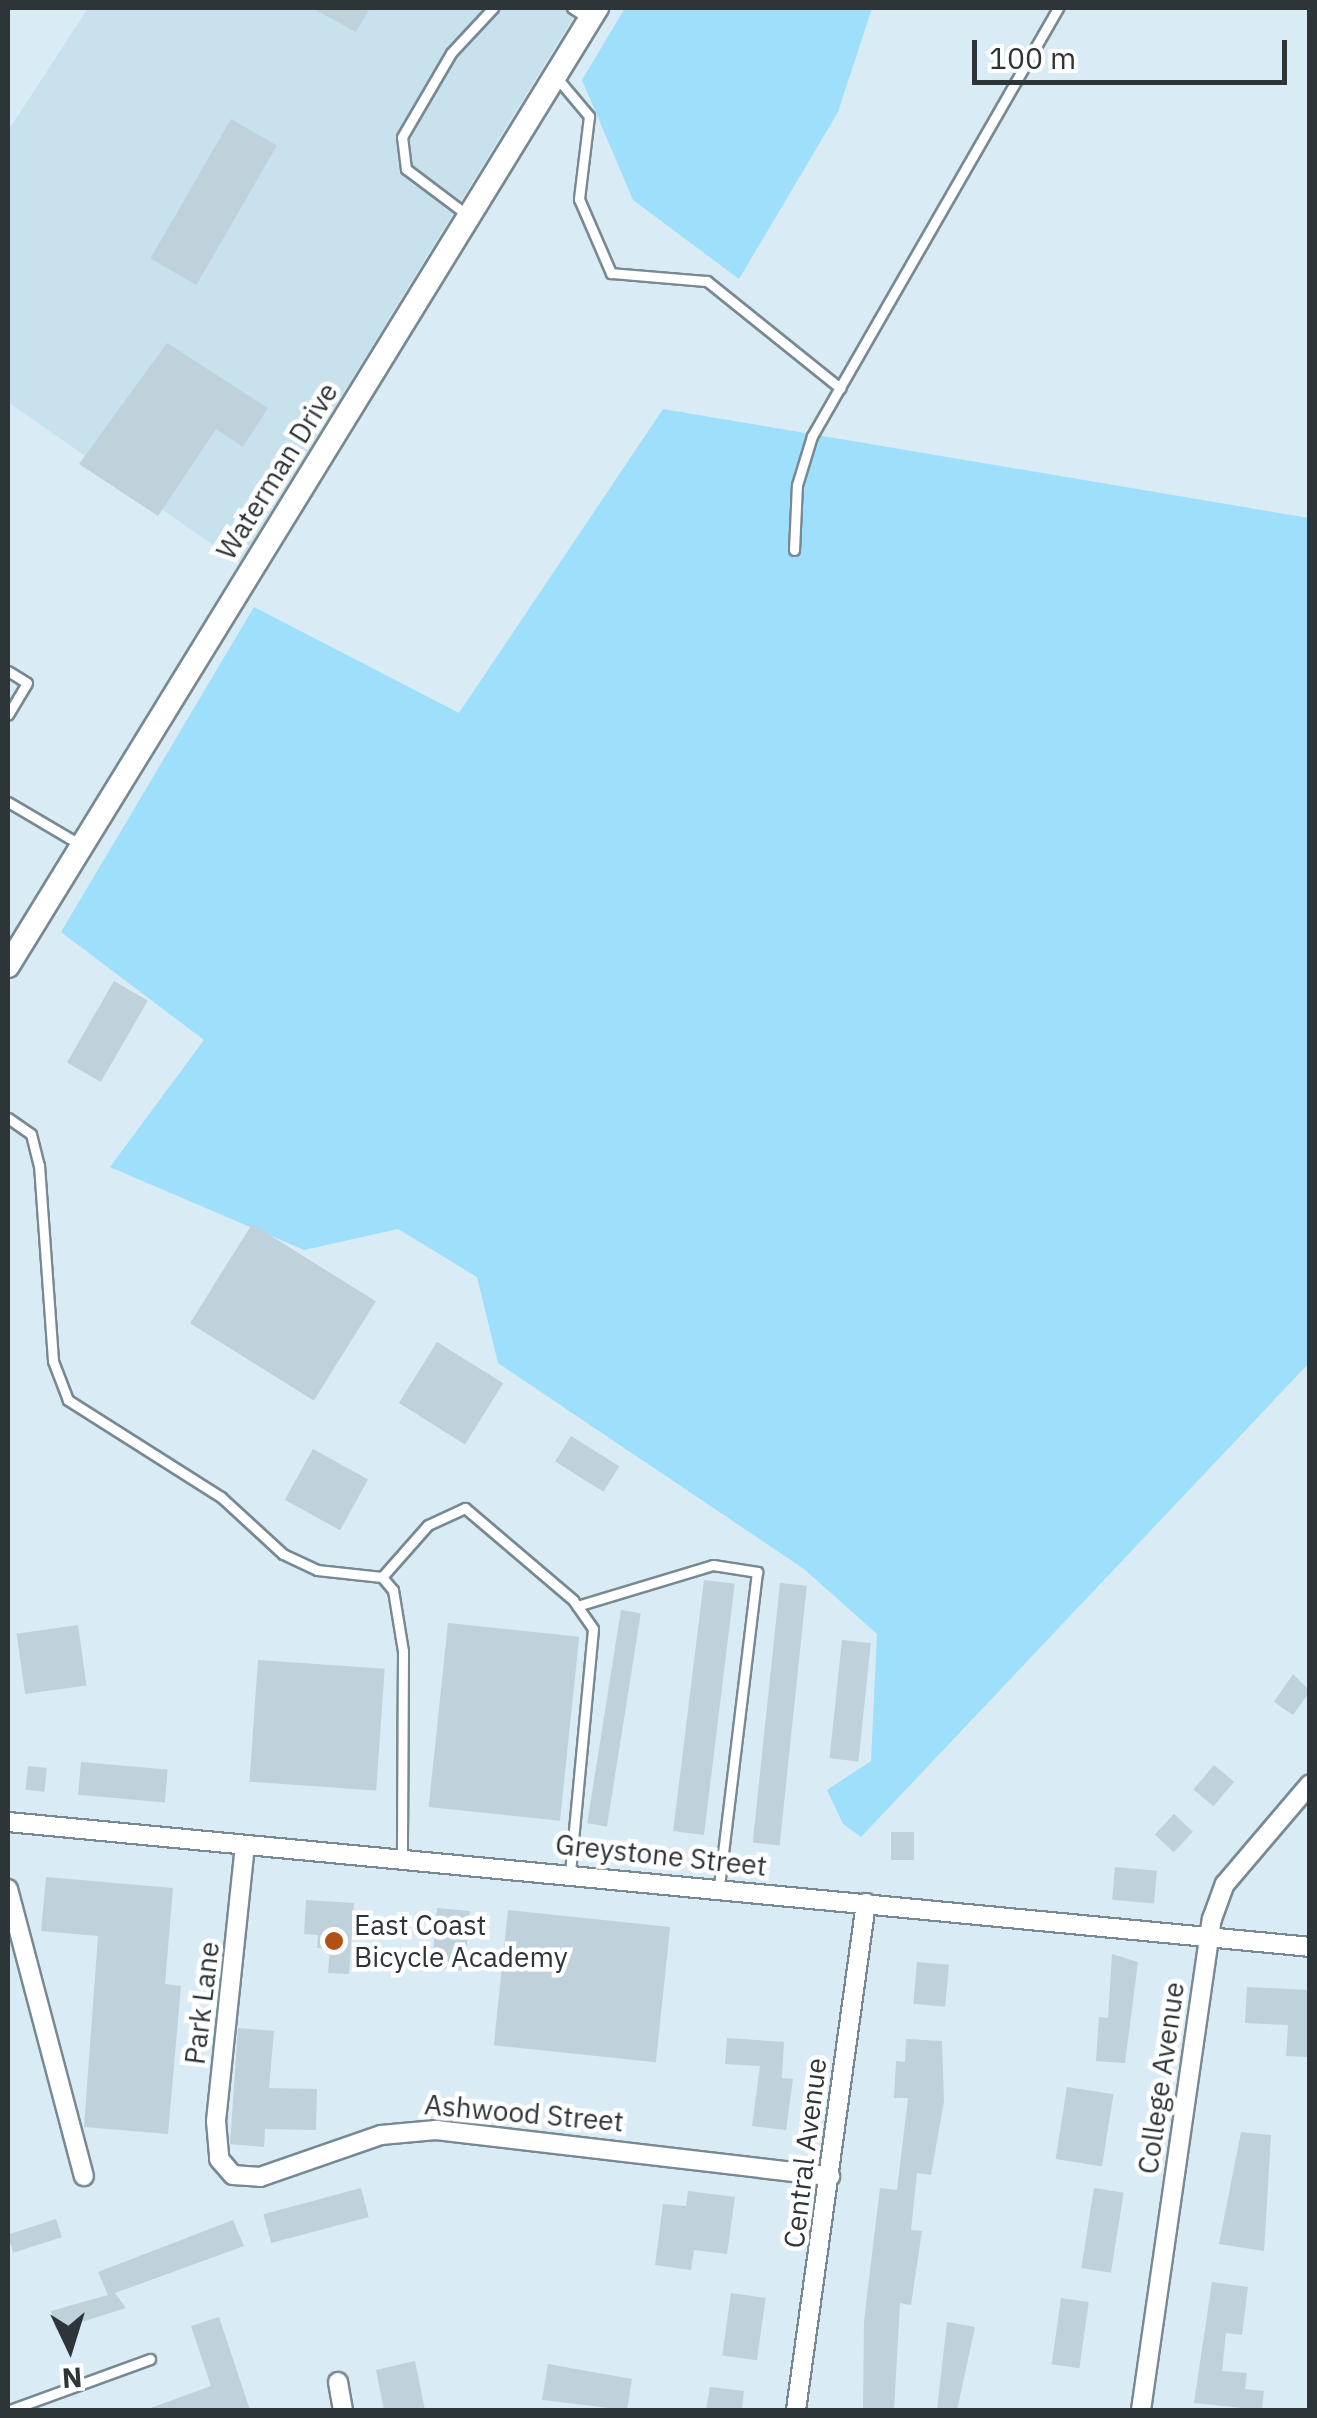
<!DOCTYPE html>
<html>
<head>
<meta charset="utf-8">
<style>
	body { margin:0 }
	#map { position:relative; width:1317px; height:2418px; overflow:hidden; background:#d9ebf4; font-family:"IBM Plex Sans",sans-serif }
	div>[style] { position:absolute }
	[style*='--x'] { left:calc(var(--x)*1px); top:calc(var(--y)*1px); width:calc(var(--w)*1px); rotate:calc(var(--a)*1deg) }
	.built>* { inset:0; background:#c7e1ed }
	.green>* { inset:0; background:#9edffb }
	.building>* { inset:0; background:#bfd1da; transform-origin:0 0 }
	.roads { filter:drop-shadow(2px 0 #788991) drop-shadow(-2px 0 #788991) drop-shadow(0 2px #788991) drop-shadow(0 -2px #788991) }
	.service>* { height:9px; margin:-4.5px; padding:0 4.5px; transform-origin:4.5px; border-radius:4.5px; background:#fff }
	.minor>* { height:18px; margin:-9px; padding:0 9px; transform-origin:9px; border-radius:9px; background:#fff }
	.tertiary>* { height:22px; margin:-11px; padding:0 11px; transform-origin:11px; border-radius:11px; background:#fff }
	.dots>* { width:28px; height:28px; translate:-50% -50%; box-sizing:border-box; border:5px solid #fff; border-radius:50% }
	span { translate:-50% -50%; white-space:nowrap; text-align:center; line-height:1.15; -webkit-text-stroke:9px #fff; paint-order:stroke }
	.street-label { font-size:28px; color:#2e3538 }
	.poi-label { font-size:28px; color:#2e3538 }
	.left { translate:0 -50%; text-align:left }
	.frame { position:absolute; inset:0; border:10px solid #2e3538; pointer-events:none }
	.north { position:absolute; left:20px; top:2298px; width:100px; height:100px; -webkit-text-stroke:8px #fff; paint-order:stroke; rotate:176deg; font-size:28px; font-weight:700; line-height:40px; text-align:center; color:#2e3538 }
	.north::after { content:''; display:block; margin:auto; width:35px; height:45px; background:#2e3538; clip-path:polygon(50% 0,100% 100%,50% 72%,0 100%) }
	.scale { position:absolute; left:972px; top:40px; width:315px; height:45px; box-sizing:border-box; border:5px solid #2e3538; border-top:0; padding-left:12px; font-size:30px; line-height:35px; white-space:nowrap; color:#2e3538; -webkit-text-stroke:8px #fff; paint-order:stroke }
</style>
</head>
<body>
<div id="map">
	<div class="built">
		<div style="clip-path:polygon(88px 8px,579px 8px,239px 563px,8px 402px,8px 131px)"></div>
	</div>
	<div class="green">
		<div style="clip-path:polygon(625px 8px,872px 8px,838px 112px,739px 279px,633px 200px,582px 80px)"></div>
		<div style="clip-path:polygon(663px 409px,1309px 518px,1309px 1363px,861px 1837px,843px 1824px,827px 1790px,871px 1761px,877px 1634px,804px 1569px,498px 1363px,477px 1277px,398px 1229px,304px 1250px,110px 1167px,204px 1040px,61px 932px,254px 607px,459px 713px)"></div>
	</div>
	<div class="building">
		<div style="clip-path:polygon(312px 8px,370px 8px,356px 32px)"></div>
		<div style="left:231px;top:119px;width:53px;height:161px;rotate:30deg"></div>
		<div style="clip-path:polygon(167px 343px,268px 408px,243px 447px,216px 429px,158px 516px,79px 464px)"></div>
		<div style="left:114px;top:981px;width:39px;height:94px;rotate:30deg"></div>
		<div style="left:252px;top:1224px;width:146px;height:117px;rotate:32deg"></div>
		<div style="left:437px;top:1342px;width:78px;height:72px;rotate:32deg"></div>
		<div style="left:571px;top:1436px;width:57px;height:30px;rotate:32deg"></div>
		<div style="left:313px;top:1449px;width:63px;height:58px;rotate:29deg"></div>
		<div style="left:704px;top:1580px;width:31px;height:253px;rotate:7deg"></div>
		<div style="left:780px;top:1583px;width:27px;height:261px;rotate:6deg"></div>
		<div style="left:621px;top:1610px;width:20px;height:216px;rotate:9deg"></div>
		<div style="left:448px;top:1623px;width:132px;height:185px;rotate:6deg"></div>
		<div style="left:78px;top:1625px;width:61px;height:62px;rotate:82deg"></div>
		<div style="left:842px;top:1640px;width:29px;height:119px;rotate:6deg"></div>
		<div style="left:258px;top:1660px;width:127px;height:122px;rotate:4deg"></div>
		<div style="clip-path:polygon(1293px 1674px,1310px 1691px,1293px 1715px,1274px 1702px)"></div>
		<div style="left:81px;top:1762px;width:87px;height:33px;rotate:5deg"></div>
		<div style="left:1214px;top:1765px;width:26px;height:32px;rotate:40deg"></div>
		<div style="left:28px;top:1766px;width:19px;height:24px;rotate:6deg"></div>
		<div style="left:1174px;top:1814px;width:26px;height:28px;rotate:43deg"></div>
		<div style="left:891px;top:1832px;width:23px;height:28px"></div>
		<div style="left:1115px;top:1867px;width:42px;height:33px;rotate:5deg"></div>
		<div style="clip-path:polygon(46px 1877px,173px 1888px,165px 1984px,181px 1986px,168px 2134px,84px 2127px,98px 1936px,41px 1931px)"></div>
		<div style="clip-path:polygon(306px 1900px,354px 1903px,349px 1974px,328px 1973px,330px 1949px,317px 1948px,318px 1935px,304px 1934px)"></div>
		<div style="left:437px;top:1908px;width:33px;height:60px;rotate:5deg"></div>
		<div style="left:508px;top:1910px;width:163px;height:136px;rotate:6deg"></div>
		<div style="clip-path:polygon(1112px 1954px,1138px 1962px,1125px 2063px,1096px 2061px,1099px 2017px,1108px 2018px)"></div>
		<div style="left:917px;top:1962px;width:32px;height:42px;rotate:5deg"></div>
		<div style="clip-path:polygon(1247px 1987px,1310px 1990px,1310px 2057px,1286px 2056px,1288px 2025px,1245px 2023px)"></div>
		<div style="clip-path:polygon(238px 2028px,274px 2031px,269px 2088px,317px 2089px,316px 2130px,265px 2129px,264px 2147px,230px 2144px)"></div>
		<div style="clip-path:polygon(727px 2038px,784px 2042px,782px 2078px,793px 2079px,786px 2130px,752px 2126px,760px 2066px,725px 2064px)"></div>
		<div style="clip-path:polygon(906px 2039px,942px 2041px,944px 2101px,931px 2175px,917px 2173px,911px 2230px,922px 2231px,911px 2305px,900px 2303px,894px 2410px,863px 2410px,864px 2321px,880px 2188px,897px 2190px,908px 2098px,894px 2098px,896px 2061px,905px 2062px)"></div>
		<div style="left:1067px;top:2087px;width:47px;height:73px;rotate:9deg"></div>
		<div style="clip-path:polygon(1241px 2132px,1271px 2135px,1264px 2251px,1219px 2244px)"></div>
		<div style="left:361px;top:2188px;width:30px;height:101px;rotate:75deg"></div>
		<div style="left:1094px;top:2188px;width:30px;height:81px;rotate:9deg"></div>
		<div style="clip-path:polygon(688px 2191px,735px 2197px,727px 2254px,694px 2250px,691px 2270px,655px 2265px,663px 2204px,686px 2206px)"></div>
		<div style="left:56px;top:2219px;width:19px;height:51px;rotate:72deg"></div>
		<div style="clip-path:polygon(233px 2220px,244px 2246px,115px 2293px,126px 2308px,56px 2330px,51px 2311px,108px 2295px,98px 2272px)"></div>
		<div style="clip-path:polygon(1212px 2282px,1248px 2287px,1242px 2335px,1226px 2333px,1222px 2371px,1247px 2373px,1245px 2389px,1264px 2391px,1262px 2410px,1194px 2403px)"></div>
		<div style="left:731px;top:2293px;width:35px;height:63px;rotate:8deg"></div>
		<div style="left:1061px;top:2298px;width:28px;height:67px;rotate:8deg"></div>
		<div style="clip-path:polygon(219px 2317px,250px 2410px,145px 2410px,211px 2386px,191px 2326px)"></div>
		<div style="clip-path:polygon(947px 2322px,975px 2327px,957px 2410px,937px 2410px)"></div>
		<div style="clip-path:polygon(415px 2361px,425px 2410px,384px 2410px,376px 2370px)"></div>
		<div style="clip-path:polygon(548px 2364px,632px 2379px,627px 2410px,542px 2400px)"></div>
		<div style="clip-path:polygon(710px 2387px,744px 2391px,742px 2410px,706px 2410px)"></div>
	</div>
	<div class="roads">
		<div class="service">
			<div style="--x:572;--y:8;--w:19;--a:32"></div>
			<div style="--x:557;--y:78;--w:50;--a:49.9"></div>
			<div style="--x:589;--y:116;--w:84;--a:96.9"></div>
			<div style="--x:579;--y:199;--w:81;--a:66.6"></div>
			<div style="--x:611;--y:273;--w:96;--a:4.8"></div>
			<div style="--x:707;--y:281;--w:171;--a:38.8"></div>
			<div style="--x:466;--y:214;--w:75;--a:-143.1"></div>
			<div style="--x:406;--y:169;--w:32;--a:-97"></div>
			<div style="--x:402;--y:137;--w:97;--a:-59.7"></div>
			<div style="--x:451;--y:53;--w:62;--a:-47"></div>
			<div style="--x:794;--y:550;--w:65;--a:-87.4"></div>
			<div style="--x:797;--y:485;--w:51;--a:-73"></div>
			<div style="--x:812;--y:436;--w:494;--a:-60.1"></div>
			<div style="--x:8;--y:671;--w:22;--a:32"></div>
			<div style="--x:27;--y:683;--w:37;--a:121"></div>
			<div style="--x:8;--y:802;--w:82;--a:30.6"></div>
			<div style="--x:8;--y:1118;--w:28;--a:35"></div>
			<div style="--x:31;--y:1134;--w:32;--a:76"></div>
			<div style="--x:39;--y:1165;--w:196;--a:85.9"></div>
			<div style="--x:53;--y:1361;--w:42;--a:69"></div>
			<div style="--x:68;--y:1400;--w:181;--a:32.4"></div>
			<div style="--x:221;--y:1497;--w:84;--a:42.6"></div>
			<div style="--x:283;--y:1554;--w:38;--a:25"></div>
			<div style="--x:317;--y:1570;--w:65;--a:6.1"></div>
			<div style="--x:382;--y:1577;--w:17;--a:50"></div>
			<div style="--x:393;--y:1590;--w:62;--a:80.7"></div>
			<div style="--x:403;--y:1651;--w:207;--a:90.3"></div>
			<div style="--x:382;--y:1577;--w:69;--a:-48.5"></div>
			<div style="--x:428;--y:1525;--w:41;--a:-24.7"></div>
			<div style="--x:465;--y:1508;--w:142;--a:40.4"></div>
			<div style="--x:573;--y:1600;--w:35;--a:55"></div>
			<div style="--x:593;--y:1629;--w:246;--a:95.4"></div>
			<div style="--x:577;--y:1606;--w:142;--a:-16.8"></div>
			<div style="--x:713;--y:1565;--w:45;--a:9"></div>
			<div style="--x:757;--y:1572;--w:317;--a:96.9"></div>
			<div style="--x:10;--y:2410;--w:149;--a:-20"></div>
		</div>
		<div class="minor">
			<div style="--x:8;--y:1822;--w:1308;--a:5.48"></div>
			<div style="--x:245;--y:1845;--w:278;--a:96"></div>
			<div style="--x:216;--y:2121;--w:38;--a:85"></div>
			<div style="--x:219;--y:2159;--w:21;--a:49"></div>
			<div style="--x:233;--y:2175;--w:27;--a:4"></div>
			<div style="--x:260;--y:2177;--w:128;--a:-19.1"></div>
			<div style="--x:381;--y:2135;--w:55;--a:-5.2"></div>
			<div style="--x:436;--y:2130;--w:397;--a:6.7"></div>
			<div style="--x:8;--y:1889;--w:297;--a:75.2"></div>
			<div style="--x:338;--y:2382;--w:28;--a:80"></div>
			<div style="--x:796;--y:2410;--w:512;--a:-82.14"></div>
			<div style="--x:1141;--y:2410;--w:496;--a:-81.8"></div>
			<div style="--x:1212;--y:1919;--w:37;--a:-70"></div>
			<div style="--x:1225;--y:1884;--w:131;--a:-49.6"></div>
		</div>
		<div class="tertiary">
			<div style="--x:8;--y:966;--w:1125;--a:-58.42"></div>
		</div>
	</div>
	<div class="dots">
		<div style="left:334px;top:1941px;background:#b35115"></div>
	</div>
	<div class="street-label">
		<span style="left:277px;top:471px;rotate:-58deg">Waterman Drive</span>
		<span style="left:661px;top:1855px;rotate:6deg">Greystone Street</span>
		<span style="left:202px;top:2003px;rotate:-83deg">Park Lane</span>
		<span style="left:1161px;top:2078px;rotate:-82deg">College Avenue</span>
		<span style="left:524px;top:2113px;rotate:5deg">Ashwood Street</span>
		<span style="left:805px;top:2153px;rotate:-83deg">Central Avenue</span>
	</div>
	<div class="poi-label">
		<span class="left" style="left:354px;top:1941px">East Coast<br>Bicycle Academy</span>
	</div>
	<div class="frame"></div>
	<div class="north">N</div>
	<div class="scale">100 m</div>
</div>
</body>
</html>
